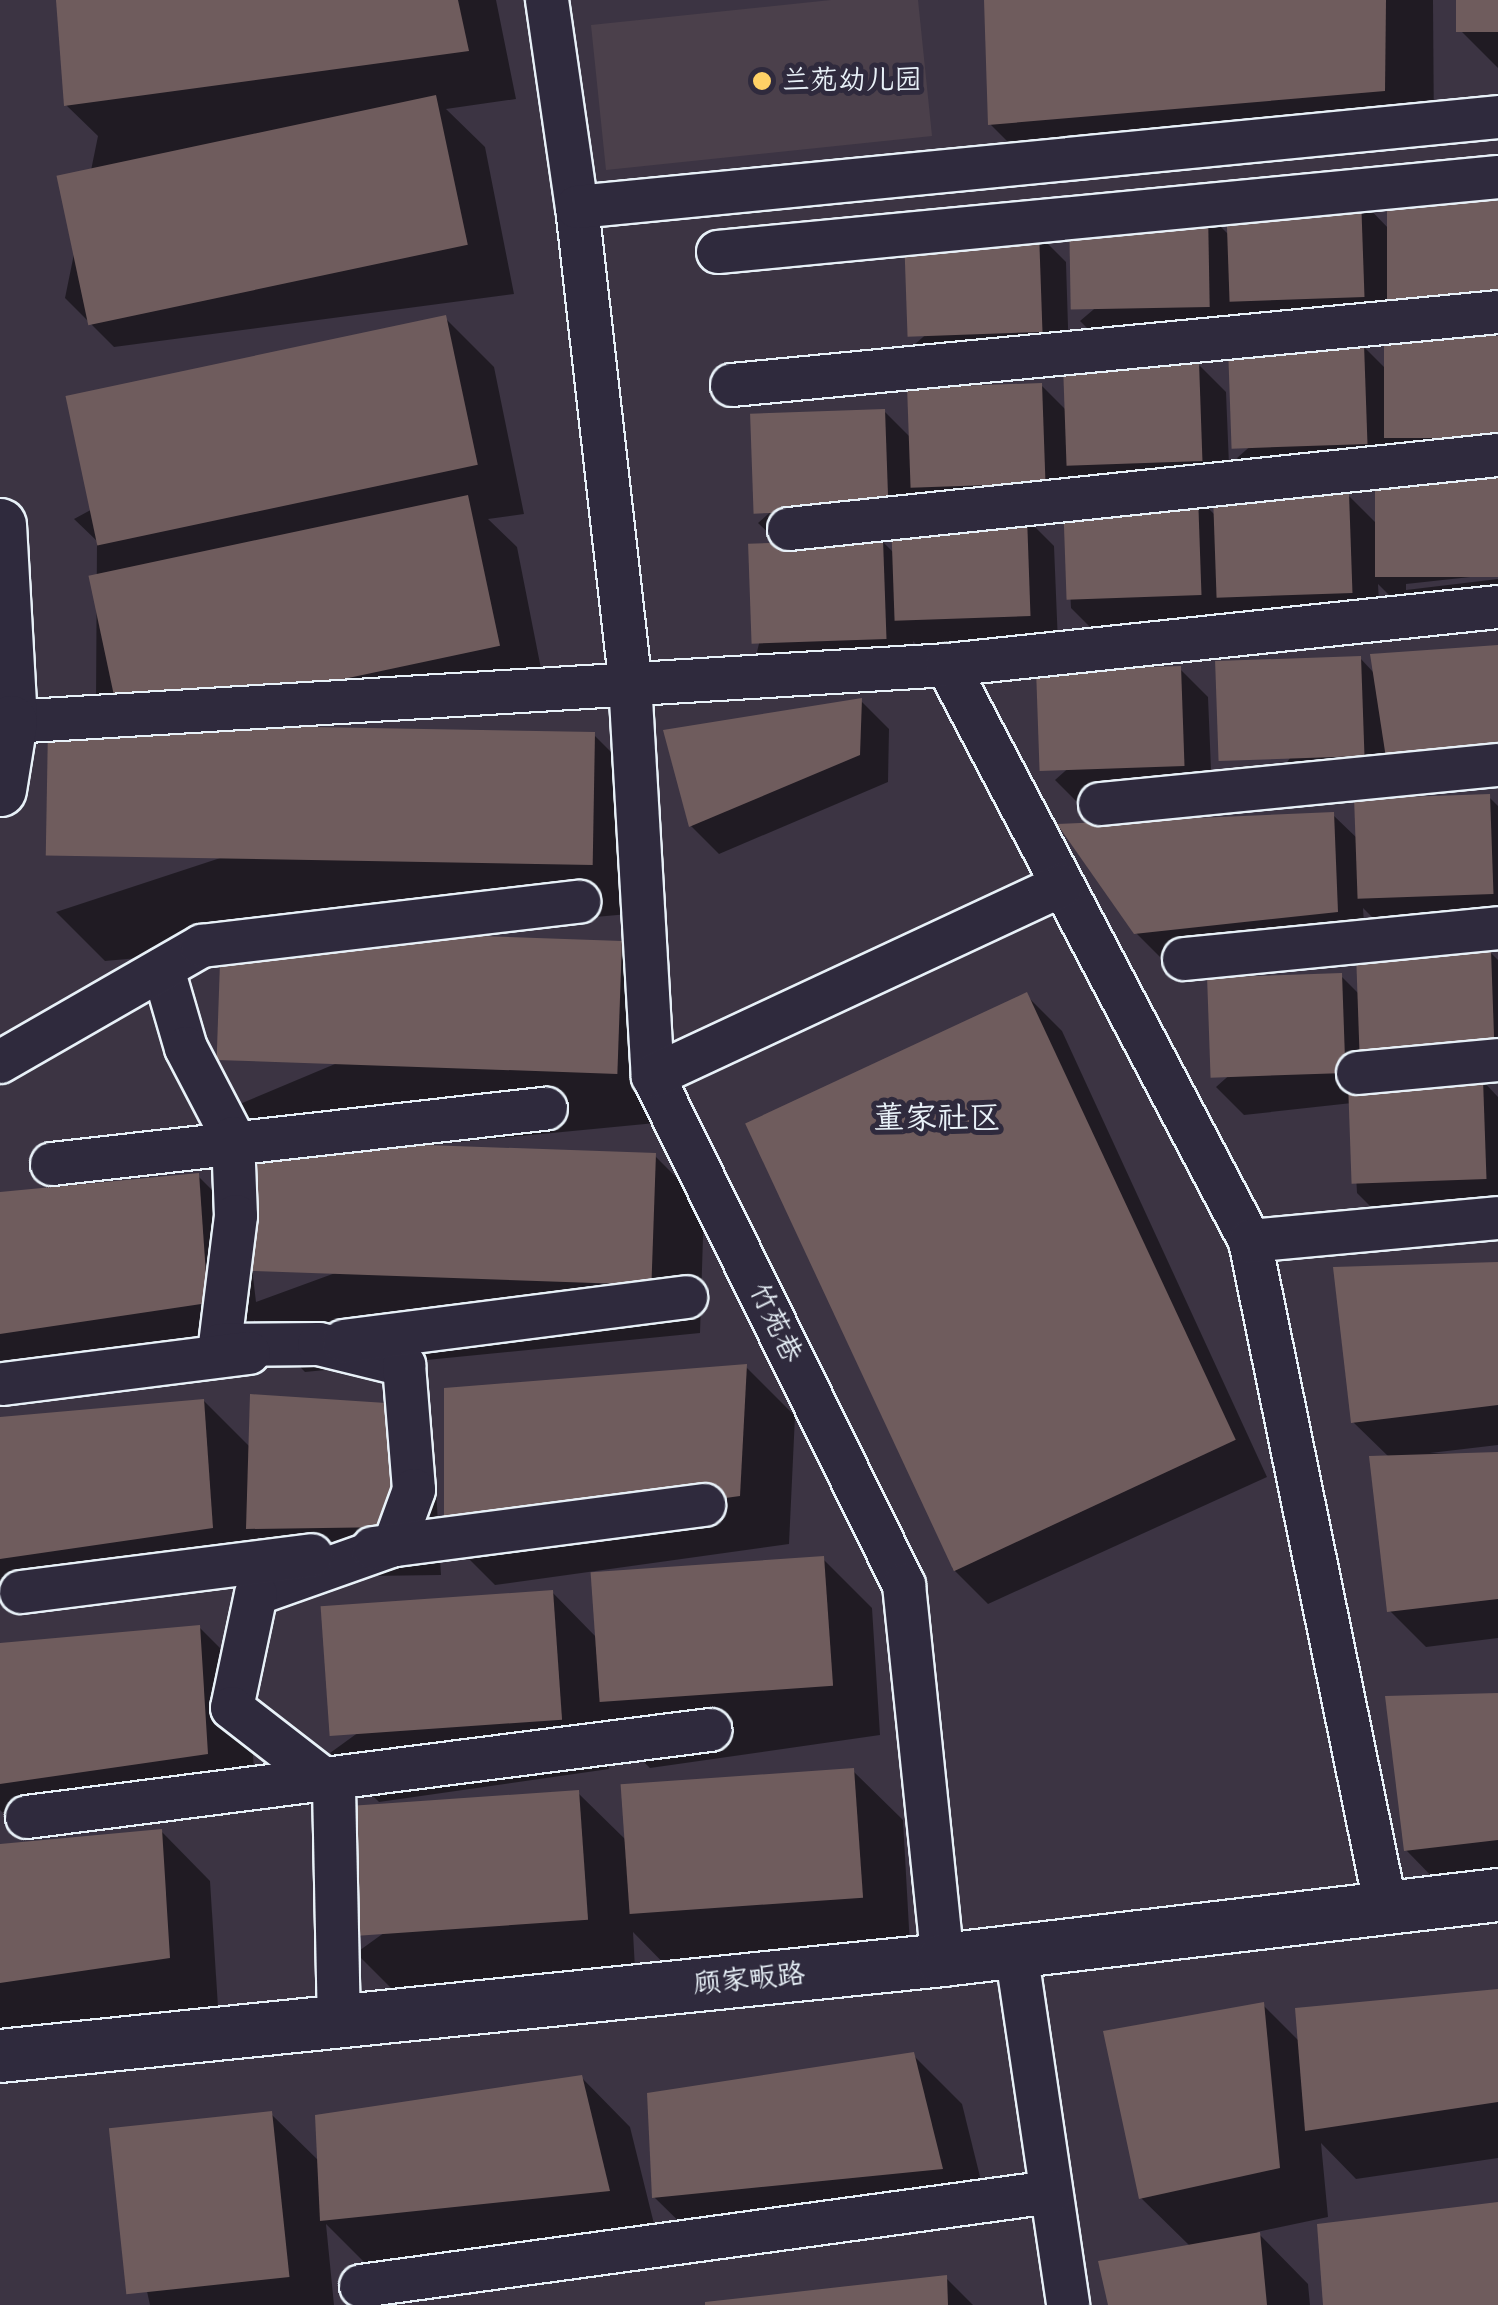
<!DOCTYPE html>
<html>
<head>
<meta charset="utf-8">
<style>
	body { margin:0 }
	#map { position:relative; width:1498px; height:2305px; overflow:hidden; background:#3c3443; font-family:"Balsamiq Sans","LXGW WenKai TC",sans-serif }
	div>[style] { position:absolute }
	[style*='--x'] { left:calc(var(--x)*1px); top:calc(var(--y)*1px); width:calc(var(--w)*1px); rotate:calc(var(--a)*1deg) }
	.built>* { inset:0; background:#4b404b }
	.shadow>* { inset:0; background:#0007 }
	.building>* { inset:0; background:#6f5c5d; transform-origin:0 0 }
	.roads { filter:drop-shadow(2px 0 #e8f1f8) drop-shadow(-2px 0 #e8f1f8) drop-shadow(0 2px #e8f1f8) drop-shadow(0 -2px #e8f1f8) }
	.minor>* { height:42px; margin:-21px; padding:0 21px; transform-origin:21px; border-radius:21px; background:#2f2a3d }
	.tertiary>* { height:52px; margin:-26px; padding:0 26px; transform-origin:26px; border-radius:26px; background:#2f2a3d }
	.dots>* { width:28px; height:28px; translate:-50% -50%; box-sizing:border-box; border:5px solid #2f2a3d; border-radius:50% }
	span { translate:-50% -50%; white-space:nowrap; text-align:center; line-height:1.15; -webkit-text-stroke:10px #2f2a3d; paint-order:stroke }
	.poi-label { font-size:28px; color:#e8f1f8 }
	.left { translate:0 -50%; text-align:left }
	.street-label { font-size:28px; color:#e8f1f8 }
	.quarter-label { font-size:32px; color:#e8f1f8 }
</style>
</head>
<body>
<div id="map">
	<div class="built">
		<div style="clip-path:polygon(831px 0,918px 0,932px 136px,606px 170px,591px 25px)"></div>
	</div>
	<div class="shadow">
		<div style="clip-path:polygon(59px 0,496px 0,516px 99px,446px 109px,485px 147px,514px 294px,114px 347px,65px 298px,98px 136px,66px 105px)"></div>
		<div style="clip-path:polygon(987px 0,1433px 0,1434px 140px,1039px 173px,990px 124px)"></div>
		<div style="clip-path:polygon(1459px 0,1498px 0,1498px 68px,1461px 31px)"></div>
		<div style="clip-path:polygon(1360px 199px,1391px 231px,1498px 204px,1498px 333px,1483px 335px,1498px 338px,1498px 468px,1265px 486px,1237px 458px,1363px 346px,1389px 372px,1425px 342px,1394px 279px,1391px 324px,1262px 339px,1237px 313px,1237px 335px,1108px 349px,1080px 321px,1207px 213px,1230px 236px)"></div>
		<div style="clip-path:polygon(1038px 234px,1066px 262px,1069px 359px,913px 346px)"></div>
		<div style="clip-path:polygon(445px 318px,494px 367px,524px 514px,488px 519px,517px 547px,546px 694px,145px 748px,96px 699px,97px 541px,74px 519px)"></div>
		<div style="clip-path:polygon(evenodd,1198px 364px,1226px 392px,1230px 489px,1193px 493px,1217px 517px,1348px 495px,1380px 527px,1498px 478px,1498px 574px,1406px 584px,1406px 590px,1498px 579px,1498px 607px,1411px 617px,1378px 584px,1380px 620px,1250px 635px,1228px 612px,1228px 622px,1099px 636px,1071px 608px,1066px 511px,1023px 515px,1054px 546px,1058px 643px,928px 657px,913px 641px,914px 666px,785px 680px,757px 652px,782px 546px,758px 523px,884px 411px,913px 440px,1041px 385px,1068px 412px,1198px 364px,1072px 475px,1099px 502px,1072px 504px,1072px 475px,1198px 364px,895px 539px,896px 555px,881px 540px,895px 539px)"></div>
		<div style="clip-path:polygon(1498px 647px,1498px 776px,1262px 798px,1360px 658px,1375px 674px)"></div>
		<div style="clip-path:polygon(1180px 669px,1208px 697px,1212px 793px,1083px 808px,1055px 780px)"></div>
		<div style="clip-path:polygon(861px 701px,889px 729px,888px 782px,719px 854px,691px 826px)"></div>
		<div style="clip-path:polygon(594px 735px,643px 784px,640px 913px,105px 961px,56px 912px)"></div>
		<div style="clip-path:polygon(1489px 797px,1498px 806px,1498px 924px,1391px 936px,1363px 908px,1365px 939px,1164px 961px,1136px 933px,1333px 815px,1359px 840px)"></div>
		<div style="clip-path:polygon(621px 944px,670px 993px,666px 1122px,272px 1160px,223px 1111px)"></div>
		<div style="clip-path:polygon(1490px 952px,1498px 960px,1498px 1080px,1483px 1081px,1498px 1097px,1498px 1208px,1385px 1221px,1357px 1193px,1352px 1103px,1244px 1115px,1216px 1087px,1341px 976px,1361px 996px)"></div>
		<div style="clip-path:polygon(1026px 995px,1062px 1031px,1267px 1477px,988px 1604px,952px 1568px)"></div>
		<div style="clip-path:polygon(655px 1156px,704px 1205px,700px 1333px,305px 1372px,254px 1320px,256px 1352px,25px 1386px,0 1360px,0 1194px,198px 1176px,247px 1225px,256px 1302px)"></div>
		<div style="clip-path:polygon(1498px 1264px,1498px 1445px,1430px 1453px,1498px 1455px,1498px 1638px,1426px 1647px,1390px 1611px,1390px 1458px,1353px 1422px)"></div>
		<div style="clip-path:polygon(746px 1367px,795px 1416px,789px 1544px,495px 1585px,446px 1536px)"></div>
		<div style="clip-path:polygon(204px 1401px,251px 1448px,385px 1406px,434px 1455px,441px 1575px,298px 1577px,258px 1537px,260px 1577px,30px 1610px,0 1580px,0 1420px)"></div>
		<div style="clip-path:polygon(823px 1559px,872px 1608px,880px 1735px,650px 1768px,606px 1725px,609px 1769px,379px 1802px,330px 1753px,552px 1592px,596px 1637px)"></div>
		<div style="clip-path:polygon(199px 1627px,248px 1676px,256px 1803px,26px 1836px,0 1810px,0 1646px)"></div>
		<div style="clip-path:polygon(1498px 1695px,1498px 1880px,1442px 1887px,1406px 1850px)"></div>
		<div style="clip-path:polygon(853px 1771px,903px 1820px,910px 1946px,680px 1980px,633px 1932px,635px 1969px,405px 2002px,356px 1953px,578px 1793px,627px 1841px)"></div>
		<div style="clip-path:polygon(161px 1831px,210px 1881px,218px 2007px,0 2039px,0 1846px)"></div>
		<div style="clip-path:polygon(1498px 1992px,1498px 2158px,1356px 2179px,1321px 2143px,1328px 2217px,1257px 2232px,1308px 2284px,1310px 2305px,1111px 2305px,1191px 2247px,1141px 2198px,1263px 2005px,1300px 2042px)"></div>
		<div style="clip-path:polygon(913px 2055px,962px 2104px,990px 2217px,704px 2246px,654px 2197px)"></div>
		<div style="clip-path:polygon(581px 2077px,630px 2127px,658px 2240px,371px 2269px,326px 2224px,334px 2305px,150px 2305px,114px 2142px,271px 2114px,320px 2162px)"></div>
		<div style="clip-path:polygon(946px 2278px,973px 2305px,705px 2305px)"></div>
	</div>
	<div class="building">
		<div style="clip-path:polygon(56px 0,458px 0,469px 51px,64px 106px)"></div>
		<div style="clip-path:polygon(984px 0,1386px 0,1385px 91px,988px 125px)"></div>
		<div style="left:1456px;top:0;width:42px;height:32px"></div>
		<div style="left:436px;top:95px;width:153px;height:388px;rotate:78deg"></div>
		<div style="left:1361px;top:197px;width:100px;height:135px;rotate:88deg"></div>
		<div style="left:1498px;top:201px;width:102px;height:111px;rotate:90deg"></div>
		<div style="left:1208px;top:210px;width:97px;height:139px;rotate:89deg"></div>
		<div style="left:1039px;top:232px;width:100px;height:135px;rotate:88deg"></div>
		<div style="left:446px;top:315px;width:153px;height:389px;rotate:78deg"></div>
		<div style="left:1498px;top:336px;width:102px;height:114px;rotate:90deg"></div>
		<div style="left:1364px;top:344px;width:100px;height:136px;rotate:88deg"></div>
		<div style="left:1199px;top:362px;width:99px;height:136px;rotate:88deg"></div>
		<div style="left:1042px;top:383px;width:100px;height:135px;rotate:88deg"></div>
		<div style="left:885px;top:409px;width:100px;height:135px;rotate:88deg"></div>
		<div style="left:1498px;top:476px;width:101px;height:123px;rotate:90deg"></div>
		<div style="left:1349px;top:493px;width:100px;height:136px;rotate:88deg"></div>
		<div style="left:468px;top:495px;width:154px;height:388px;rotate:78deg"></div>
		<div style="left:1198px;top:495px;width:100px;height:135px;rotate:88deg"></div>
		<div style="left:1027px;top:516px;width:100px;height:136px;rotate:88deg"></div>
		<div style="left:883px;top:539px;width:100px;height:135px;rotate:88deg"></div>
		<div style="clip-path:polygon(1498px 645px,1498px 746px,1386px 758px,1370px 654px)"></div>
		<div style="left:1361px;top:656px;width:100px;height:146px;rotate:88deg"></div>
		<div style="left:1181px;top:666px;width:100px;height:145px;rotate:88deg"></div>
		<div style="clip-path:polygon(862px 698px,860px 755px,689px 827px,663px 730px)"></div>
		<div style="left:595px;top:732px;width:133px;height:547px;rotate:91deg"></div>
		<div style="left:1490px;top:794px;width:100px;height:136px;rotate:88deg"></div>
		<div style="clip-path:polygon(1334px 812px,1338px 912px,1134px 934px,1057px 824px)"></div>
		<div style="left:622px;top:941px;width:133px;height:401px;rotate:92deg"></div>
		<div style="left:1491px;top:950px;width:100px;height:135px;rotate:88deg"></div>
		<div style="left:1342px;top:973px;width:100px;height:135px;rotate:88deg"></div>
		<div style="left:1027px;top:992px;width:494px;height:311px;rotate:65deg"></div>
		<div style="left:1483px;top:1079px;width:100px;height:135px;rotate:88deg"></div>
		<div style="left:656px;top:1153px;width:132px;height:401px;rotate:92deg"></div>
		<div style="clip-path:polygon(199px 1173px,208px 1303px,0 1334px,0 1192px)"></div>
		<div style="clip-path:polygon(1498px 1262px,1498px 1405px,1351px 1423px,1333px 1267px)"></div>
		<div style="clip-path:polygon(747px 1364px,740px 1496px,444px 1537px,444px 1388px)"></div>
		<div style="clip-path:polygon(250px 1394px,386px 1403px,393px 1527px,246px 1529px)"></div>
		<div style="clip-path:polygon(204px 1399px,213px 1528px,0 1559px,0 1417px)"></div>
		<div style="clip-path:polygon(1498px 1452px,1498px 1599px,1387px 1612px,1369px 1456px)"></div>
		<div style="left:824px;top:1556px;width:130px;height:234px;rotate:86deg"></div>
		<div style="left:553px;top:1590px;width:130px;height:233px;rotate:86deg"></div>
		<div style="clip-path:polygon(200px 1625px,208px 1754px,0 1784px,0 1643px)"></div>
		<div style="clip-path:polygon(1498px 1693px,1498px 1840px,1404px 1851px,1385px 1696px)"></div>
		<div style="left:854px;top:1768px;width:130px;height:234px;rotate:86deg"></div>
		<div style="left:579px;top:1790px;width:130px;height:234px;rotate:86deg"></div>
		<div style="clip-path:polygon(162px 1829px,170px 1958px,0 1983px,0 1844px)"></div>
		<div style="clip-path:polygon(1498px 1989px,1498px 2102px,1305px 2131px,1295px 2008px)"></div>
		<div style="clip-path:polygon(1264px 2002px,1280px 2168px,1139px 2199px,1103px 2031px)"></div>
		<div style="clip-path:polygon(914px 2052px,943px 2169px,652px 2198px,647px 2093px)"></div>
		<div style="clip-path:polygon(582px 2075px,610px 2191px,320px 2221px,315px 2115px)"></div>
		<div style="left:272px;top:2111px;width:167px;height:164px;rotate:84deg"></div>
		<div style="clip-path:polygon(1498px 2202px,1498px 2305px,1323px 2305px,1317px 2224px)"></div>
		<div style="clip-path:polygon(1260px 2232px,1267px 2305px,1108px 2305px,1098px 2261px)"></div>
		<div style="clip-path:polygon(947px 2275px,948px 2305px,705px 2305px,705px 2302px)"></div>
	</div>
	<div class="roads">
		<div class="minor">
			<div style="--x:547;--y:0;--w:209;--a:81.8"></div>
			<div style="--x:577;--y:207;--w:478;--a:83.6"></div>
			<div style="--x:630;--y:682;--w:395;--a:86.7"></div>
			<div style="--x:653;--y:1076;--w:568;--a:63.75"></div>
			<div style="--x:904;--y:1585;--w:377;--a:84.1"></div>
			<div style="--x:577;--y:207;--w:925;--a:-5.58"></div>
			<div style="--x:718;--y:252;--w:784;--a:-5.49"></div>
			<div style="--x:732;--y:385;--w:769;--a:-5.44"></div>
			<div style="--x:789;--y:529;--w:713;--a:-5.96"></div>
			<div style="--x:947;--y:665;--w:651;--a:62.25"></div>
			<div style="--x:1250;--y:1241;--w:681;--a:78.48"></div>
			<div style="--x:11;--y:722;--w:938;--a:-3.48"></div>
			<div style="--x:947;--y:665;--w:554;--a:-6.01"></div>
			<div style="--x:1100;--y:804;--w:400;--a:-5.6"></div>
			<div style="--x:1184;--y:959;--w:316;--a:-5.6"></div>
			<div style="--x:163;--y:969;--w:82;--a:73.8"></div>
			<div style="--x:186;--y:1048;--w:102;--a:62.4"></div>
			<div style="--x:233;--y:1138;--w:78;--a:87.8"></div>
			<div style="--x:236;--y:1216;--w:130;--a:97.1"></div>
			<div style="--x:220;--y:1345;--w:99;--a:-0.6"></div>
			<div style="--x:319;--y:1344;--w:88;--a:13.9"></div>
			<div style="--x:404;--y:1365;--w:125;--a:85.4"></div>
			<div style="--x:414;--y:1490;--w:59;--a:110"></div>
			<div style="--x:394;--y:1545;--w:146;--a:160.5"></div>
			<div style="--x:256;--y:1594;--w:116;--a:101.9"></div>
			<div style="--x:232;--y:1708;--w:129;--a:37.8"></div>
			<div style="--x:334;--y:1787;--w:235;--a:88.8"></div>
			<div style="--x:0;--y:1062;--w:233;--a:-29.9"></div>
			<div style="--x:202;--y:946;--w:380;--a:-6.7"></div>
			<div style="--x:1358;--y:1073;--w:141;--a:-5.3"></div>
			<div style="--x:653;--y:1076;--w:451;--a:-25"></div>
			<div style="--x:52;--y:1164;--w:497;--a:-6.4"></div>
			<div style="--x:1250;--y:1241;--w:249;--a:-5.3"></div>
			<div style="--x:344;--y:1341;--w:345;--a:-7.3"></div>
			<div style="--x:3;--y:1384;--w:248;--a:-7.2"></div>
			<div style="--x:373;--y:1548;--w:334;--a:-7.4"></div>
			<div style="--x:21;--y:1592;--w:293;--a:-7.2"></div>
			<div style="--x:27;--y:1817;--w:689;--a:-7.26"></div>
			<div style="--x:1016;--y:1951;--w:358;--a:81.6"></div>
			<div style="--x:361;--y:2286;--w:696;--a:-7.76"></div>
		</div>
		<div class="tertiary">
			<div style="--x:0;--y:525;--w:197;--a:86.8"></div>
			<div style="--x:11;--y:722;--w:69;--a:99.2"></div>
			<div style="--x:0;--y:2056;--w:948;--a:-5.81"></div>
			<div style="--x:943;--y:1960;--w:559;--a:-6.68"></div>
		</div>
	</div>
	<div class="dots">
		<div style="left:762px;top:81px;background:#ffd166"></div>
	</div>
	<div class="poi-label">
		<span class="left" style="left:782px;top:81px">兰苑幼儿园</span>
	</div>
	<div class="street-label">
		<span style="left:775px;top:1323px;rotate:64deg">竹苑巷</span>
		<span style="left:749px;top:1980px;rotate:-6deg">顾家畈路</span>
	</div>
	<div class="quarter-label">
		<span style="left:937px;top:1119px">董家社区</span>
	</div>
</div>
</body>
</html>
